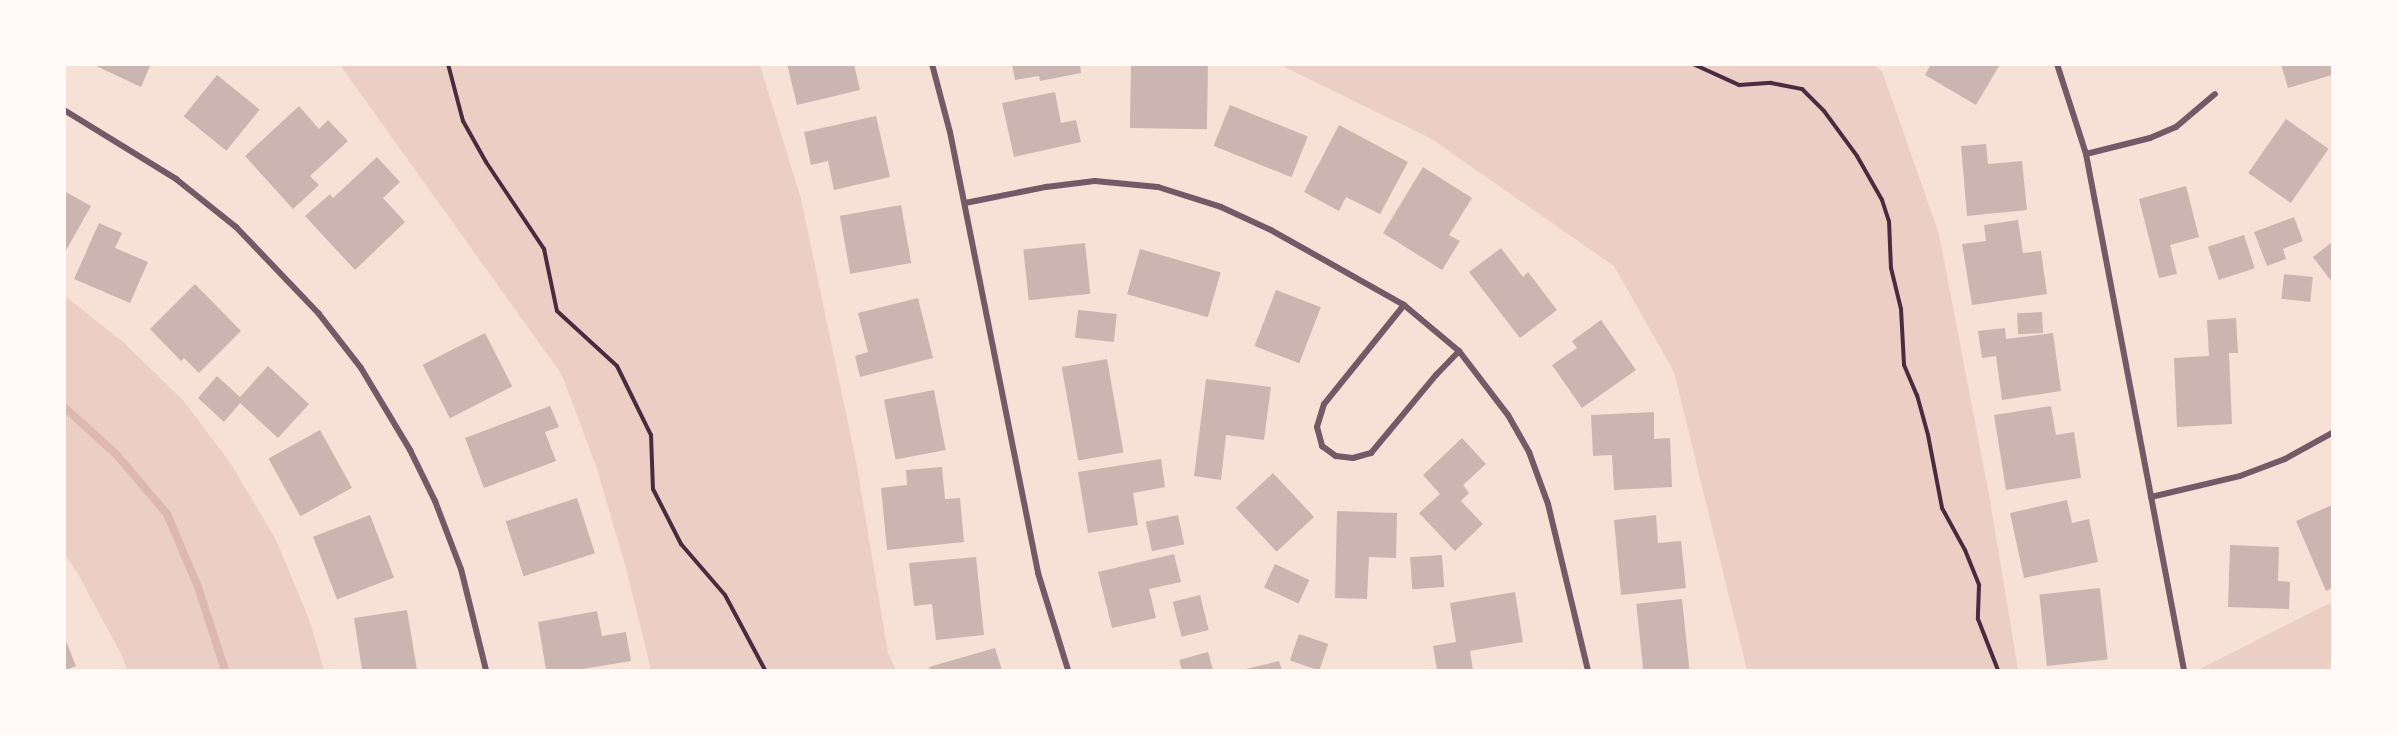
<!DOCTYPE html>
<html>
<head>
<meta charset="utf-8">
<style>
	body { margin:0 }
	#map { position:relative; width:2397px; height:735px; overflow:hidden; background:#f7e1d7; font-family:"Roboto Condensed",sans-serif }
	div>[style] { position:absolute }
	[style*='--x'] { left:calc(var(--x)*1px); top:calc(var(--y)*1px); width:calc(var(--w)*1px); rotate:calc(var(--a)*1deg) }
	.green>* { inset:0; background:#ebcfc5 }
	.stream>* { height:8px; margin:-4px; padding:0 4px; transform-origin:4px; border-radius:4px; background:#dcb8b0 }
	.building>* { inset:0; background:#ccb4b1; transform-origin:0 0 }
	.path>* { height:4px; margin:-2px; padding:0 2px; transform-origin:2px; border-radius:2px; background:#4a2c40 }
	.minor>* { height:6px; margin:-3px; padding:0 3px; transform-origin:3px; border-radius:3px; background:#755966 }
	span { translate:-50% -50%; white-space:nowrap; text-align:center; line-height:1.15; -webkit-text-stroke:4.5px #fffaf5; paint-order:stroke }
	.frame { position:absolute; inset:0; border:66px solid #fffaf5; pointer-events:none }
</style>
</head>
<body>
<div id="map">
	<div class="green">
		<div style="clip-path:polygon(1872px 64px,1882px 71px,1939px 234px,1990px 500px,2018px 670px,1747px 670px,1674px 372px,1614px 266px,1430px 138px,1280px 65px)"></div>
		<div style="clip-path:polygon(340px 65px,760px 65px,801px 199px,856px 461px,888px 653px,896px 670px,651px 670px,626px 568px,597px 469px,562px 375px)"></div>
		<div style="clip-path:polygon(65px 296px,123px 342px,183px 400px,231px 464px,276px 540px,309px 619px,324px 670px,127px 670px,122px 656px,78px 574px,65px 555px)"></div>
		<div style="clip-path:polygon(2332px 602px,2332px 670px,2200px 670px,2200px 669px)"></div>
	</div>
	<div class="stream">
		<div style="--x:64;--y:407;--w:70;--a:42.1"></div>
		<div style="--x:116;--y:454;--w:79;--a:49.6"></div>
		<div style="--x:167;--y:514;--w:79;--a:67"></div>
		<div style="--x:198;--y:587;--w:87;--a:72"></div>
	</div>
	<div class="building">
		<div style="clip-path:polygon(92px 64px,151px 64px,141px 87px)"></div>
		<div style="clip-path:polygon(787px 64px,854px 64px,860px 90px,797px 105px)"></div>
		<div style="clip-path:polygon(1012px 64px,1080px 64px,1081px 73px,1040px 81px,1039px 76px,1015px 80px)"></div>
		<div style="left:1131px;top:64px;width:77px;height:64px;rotate:1deg"></div>
		<div style="clip-path:polygon(1931px 64px,1996px 64px,1999px 66px,1976px 105px,1925px 75px)"></div>
		<div style="clip-path:polygon(2281px 64px,2332px 64px,2332px 75px,2288px 88px)"></div>
		<div style="left:217px;top:75px;width:55px;height:53px;rotate:39deg"></div>
		<div style="clip-path:polygon(1055px 92px,1061px 123px,1076px 120px,1081px 142px,1014px 157px,1002px 103px)"></div>
		<div style="left:1230px;top:105px;width:84px;height:44px;rotate:22deg"></div>
		<div style="clip-path:polygon(299px 106px,319px 129px,328px 120px,348px 141px,310px 176px,319px 185px,293px 209px,245px 156px)"></div>
		<div style="clip-path:polygon(876px 116px,890px 177px,834px 190px,828px 161px,811px 165px,804px 132px)"></div>
		<div style="left:2286px;top:119px;width:52px;height:66px;rotate:35deg"></div>
		<div style="clip-path:polygon(1339px 125px,1408px 162px,1380px 214px,1346px 197px,1339px 211px,1304px 192px)"></div>
		<div style="clip-path:polygon(1986px 144px,1988px 164px,2022px 161px,2027px 210px,1967px 216px,1961px 146px)"></div>
		<div style="clip-path:polygon(377px 157px,400px 182px,383px 198px,405px 222px,355px 270px,305px 216px,330px 194px,333px 198px)"></div>
		<div style="clip-path:polygon(1423px 167px,1472px 198px,1449px 235px,1460px 241px,1442px 270px,1383px 233px)"></div>
		<div style="clip-path:polygon(2186px 186px,2199px 237px,2170px 245px,2177px 274px,2159px 278px,2139px 199px)"></div>
		<div style="clip-path:polygon(64px 191px,91px 206px,64px 254px)"></div>
		<div style="left:901px;top:205px;width:59px;height:62px;rotate:80deg"></div>
		<div style="clip-path:polygon(2294px 217px,2303px 241px,2283px 249px,2286px 259px,2267px 266px,2254px 232px)"></div>
		<div style="clip-path:polygon(2018px 220px,2023px 253px,2041px 251px,2047px 294px,1972px 305px,1962px 244px,1986px 241px,1984px 225px)"></div>
		<div style="clip-path:polygon(99px 223px,122px 233px,115px 248px,148px 262px,130px 303px,74px 279px)"></div>
		<div style="left:2244px;top:235px;width:35px;height:38px;rotate:72deg"></div>
		<div style="clip-path:polygon(2332px 242px,2332px 282px,2313px 257px)"></div>
		<div style="left:1085px;top:243px;width:51px;height:62px;rotate:84deg"></div>
		<div style="clip-path:polygon(1501px 248px,1523px 277px,1528px 272px,1557px 310px,1520px 338px,1469px 272px)"></div>
		<div style="left:1140px;top:249px;width:84px;height:47px;rotate:16deg"></div>
		<div style="left:2284px;top:274px;width:29px;height:25px;rotate:6deg"></div>
		<div style="clip-path:polygon(195px 284px,241px 331px,199px 373px,184px 358px,181px 361px,150px 329px)"></div>
		<div style="left:1276px;top:290px;width:48px;height:60px;rotate:21deg"></div>
		<div style="clip-path:polygon(918px 298px,933px 358px,860px 377px,855px 356px,868px 352px,858px 313px)"></div>
		<div style="left:1078px;top:310px;width:39px;height:28px;rotate:6deg"></div>
		<div style="left:2042px;top:312px;width:21px;height:25px;rotate:87deg"></div>
		<div style="clip-path:polygon(2236px 318px,2238px 353px,2229px 353px,2232px 424px,2177px 427px,2174px 358px,2209px 356px,2207px 320px)"></div>
		<div style="clip-path:polygon(1601px 320px,1636px 370px,1582px 408px,1552px 365px,1577px 348px,1572px 341px)"></div>
		<div style="clip-path:polygon(2005px 328px,2006px 339px,2053px 333px,2061px 391px,2002px 400px,1996px 356px,1982px 358px,1978px 331px)"></div>
		<div style="left:485px;top:333px;width:60px;height:70px;rotate:63deg"></div>
		<div style="left:1107px;top:359px;width:95px;height:46px;rotate:80deg"></div>
		<div style="clip-path:polygon(268px 366px,309px 404px,278px 438px,240px 403px,224px 422px,198px 398px,217px 376px,240px 397px)"></div>
		<div style="clip-path:polygon(1206px 379px,1271px 387px,1264px 440px,1226px 435px,1221px 480px,1194px 476px)"></div>
		<div style="left:934px;top:390px;width:61px;height:51px;rotate:79deg"></div>
		<div style="clip-path:polygon(550px 406px,559px 427px,545px 432px,556px 461px,484px 488px,465px 438px)"></div>
		<div style="clip-path:polygon(2051px 406px,2056px 435px,2074px 432px,2081px 478px,2006px 490px,1994px 415px)"></div>
		<div style="clip-path:polygon(1654px 412px,1654px 439px,1670px 438px,1672px 487px,1614px 490px,1612px 455px,1593px 456px,1591px 415px)"></div>
		<div style="left:320px;top:430px;width:66px;height:59px;rotate:61deg"></div>
		<div style="clip-path:polygon(1462px 438px,1486px 464px,1463px 485px,1469px 493px,1461px 501px,1483px 524px,1455px 551px,1419px 513px,1440px 494px,1423px 475px)"></div>
		<div style="clip-path:polygon(1161px 459px,1165px 487px,1133px 493px,1138px 525px,1088px 533px,1078px 472px)"></div>
		<div style="clip-path:polygon(942px 467px,945px 499px,960px 498px,964px 542px,887px 550px,881px 488px,907px 485px,906px 470px)"></div>
		<div style="left:1273px;top:473px;width:60px;height:51px;rotate:47deg"></div>
		<div style="left:577px;top:498px;width:58px;height:75px;rotate:72deg"></div>
		<div style="clip-path:polygon(2067px 500px,2072px 523px,2089px 519px,2098px 562px,2024px 578px,2010px 513px)"></div>
		<div style="clip-path:polygon(2332px 505px,2332px 588px,2326px 591px,2296px 521px)"></div>
		<div style="clip-path:polygon(1337px 511px,1397px 513px,1396px 558px,1369px 557px,1367px 599px,1335px 598px)"></div>
		<div style="left:370px;top:515px;width:67px;height:61px;rotate:69deg"></div>
		<div style="left:1178px;top:515px;width:30px;height:33px;rotate:78deg"></div>
		<div style="clip-path:polygon(1656px 515px,1658px 543px,1681px 541px,1686px 588px,1621px 595px,1614px 520px)"></div>
		<div style="clip-path:polygon(2230px 545px,2279px 547px,2278px 581px,2290px 582px,2289px 609px,2228px 607px)"></div>
		<div style="clip-path:polygon(1174px 554px,1181px 582px,1149px 589px,1156px 618px,1112px 628px,1098px 572px)"></div>
		<div style="left:1442px;top:555px;width:32px;height:32px;rotate:86deg"></div>
		<div style="clip-path:polygon(976px 557px,984px 635px,936px 640px,932px 604px,914px 606px,909px 563px)"></div>
		<div style="left:1275px;top:564px;width:38px;height:26px;rotate:25deg"></div>
		<div style="left:2100px;top:588px;width:72px;height:61px;rotate:84deg"></div>
		<div style="clip-path:polygon(1515px 592px,1523px 642px,1470px 651px,1473px 670px,1437px 670px,1433px 646px,1456px 642px,1450px 603px)"></div>
		<div style="left:1200px;top:595px;width:36px;height:28px;rotate:76deg"></div>
		<div style="left:1682px;top:599px;width:71px;height:46px;rotate:84deg"></div>
		<div style="clip-path:polygon(407px 610px,417px 670px,362px 670px,354px 618px)"></div>
		<div style="clip-path:polygon(597px 611px,602px 636px,626px 632px,631px 661px,577px 670px,546px 670px,538px 622px)"></div>
		<div style="left:1299px;top:634px;width:31px;height:28px;rotate:19deg"></div>
		<div style="clip-path:polygon(64px 636px,76px 666px,66px 670px,64px 670px)"></div>
		<div style="clip-path:polygon(995px 648px,1002px 670px,930px 670px,929px 667px)"></div>
		<div style="clip-path:polygon(1208px 652px,1213px 670px,1182px 670px,1179px 660px)"></div>
		<div style="clip-path:polygon(1279px 661px,1282px 670px,1242px 670px)"></div>
	</div>
	<div class="path">
		<div style="--x:448;--y:64;--w:59;--a:75.3"></div>
		<div style="--x:463;--y:121;--w:47;--a:60.7"></div>
		<div style="--x:486;--y:162;--w:105;--a:56.3"></div>
		<div style="--x:544;--y:249;--w:63;--a:78.2"></div>
		<div style="--x:557;--y:311;--w:81;--a:42.5"></div>
		<div style="--x:617;--y:366;--w:77;--a:63.8"></div>
		<div style="--x:651;--y:435;--w:54;--a:87.9"></div>
		<div style="--x:653;--y:489;--w:62;--a:63"></div>
		<div style="--x:681;--y:544;--w:67;--a:49.2"></div>
		<div style="--x:725;--y:595;--w:85;--a:61.9"></div>
		<div style="--x:1693;--y:64;--w:51;--a:24.5"></div>
		<div style="--x:1739;--y:85;--w:32;--a:-4"></div>
		<div style="--x:1771;--y:83;--w:32;--a:11"></div>
		<div style="--x:1802;--y:89;--w:31;--a:45"></div>
		<div style="--x:1824;--y:111;--w:56;--a:53.7"></div>
		<div style="--x:1857;--y:156;--w:51;--a:60.4"></div>
		<div style="--x:1882;--y:200;--w:22;--a:72"></div>
		<div style="--x:1889;--y:221;--w:47;--a:87.6"></div>
		<div style="--x:1891;--y:268;--w:42;--a:76.3"></div>
		<div style="--x:1901;--y:309;--w:56;--a:86.9"></div>
		<div style="--x:1904;--y:365;--w:33;--a:67"></div>
		<div style="--x:1917;--y:395;--w:41;--a:74.6"></div>
		<div style="--x:1928;--y:435;--w:74;--a:79.1"></div>
		<div style="--x:1942;--y:508;--w:48;--a:61.3"></div>
		<div style="--x:1965;--y:550;--w:38;--a:68"></div>
		<div style="--x:1979;--y:585;--w:34;--a:92"></div>
		<div style="--x:1978;--y:619;--w:55;--a:68.6"></div>
	</div>
	<div class="minor">
		<div style="--x:932;--y:64;--w:70;--a:75.2"></div>
		<div style="--x:950;--y:132;--w:450;--a:78.7"></div>
		<div style="--x:1038;--y:573;--w:102;--a:72.8"></div>
		<div style="--x:2057;--y:64;--w:95;--a:72.1"></div>
		<div style="--x:2086;--y:154;--w:525;--a:79.25"></div>
		<div style="--x:64;--y:110;--w:132;--a:31.6"></div>
		<div style="--x:176;--y:179;--w:77;--a:38.7"></div>
		<div style="--x:236;--y:227;--w:120;--a:46.3"></div>
		<div style="--x:319;--y:314;--w:68;--a:52.1"></div>
		<div style="--x:361;--y:368;--w:96;--a:59.1"></div>
		<div style="--x:410;--y:450;--w:57;--a:63.9"></div>
		<div style="--x:435;--y:501;--w:73;--a:69.1"></div>
		<div style="--x:461;--y:569;--w:104;--a:76.1"></div>
		<div style="--x:2086;--y:154;--w:66;--a:-14"></div>
		<div style="--x:2150;--y:138;--w:28;--a:-23"></div>
		<div style="--x:2176;--y:127;--w:51;--a:-40.2"></div>
		<div style="--x:965;--y:203;--w:83;--a:-11.2"></div>
		<div style="--x:1046;--y:187;--w:49;--a:-7"></div>
		<div style="--x:1095;--y:181;--w:63;--a:5.4"></div>
		<div style="--x:1158;--y:187;--w:66;--a:17.6"></div>
		<div style="--x:1221;--y:207;--w:55;--a:24.7"></div>
		<div style="--x:1271;--y:230;--w:153;--a:29.4"></div>
		<div style="--x:1404;--y:305;--w:72;--a:39.9"></div>
		<div style="--x:1459;--y:351;--w:81;--a:52.6"></div>
		<div style="--x:1508;--y:415;--w:43;--a:60.4"></div>
		<div style="--x:1529;--y:452;--w:55;--a:69.9"></div>
		<div style="--x:1548;--y:504;--w:171;--a:76.5"></div>
		<div style="--x:1404;--y:305;--w:127;--a:128.9"></div>
		<div style="--x:1324;--y:404;--w:24;--a:107"></div>
		<div style="--x:1317;--y:427;--w:20;--a:75"></div>
		<div style="--x:1322;--y:446;--w:17;--a:36"></div>
		<div style="--x:1336;--y:456;--w:17;--a:7"></div>
		<div style="--x:1353;--y:458;--w:19;--a:-16"></div>
		<div style="--x:1371;--y:453;--w:102;--a:-50.2"></div>
		<div style="--x:1436;--y:375;--w:33;--a:-46"></div>
		<div style="--x:2151;--y:497;--w:91;--a:-13.3"></div>
		<div style="--x:2240;--y:476;--w:48;--a:-20.7"></div>
		<div style="--x:2285;--y:459;--w:54;--a:-29"></div>
	</div>
	<div class="frame"></div>
</div>
</body>
</html>
